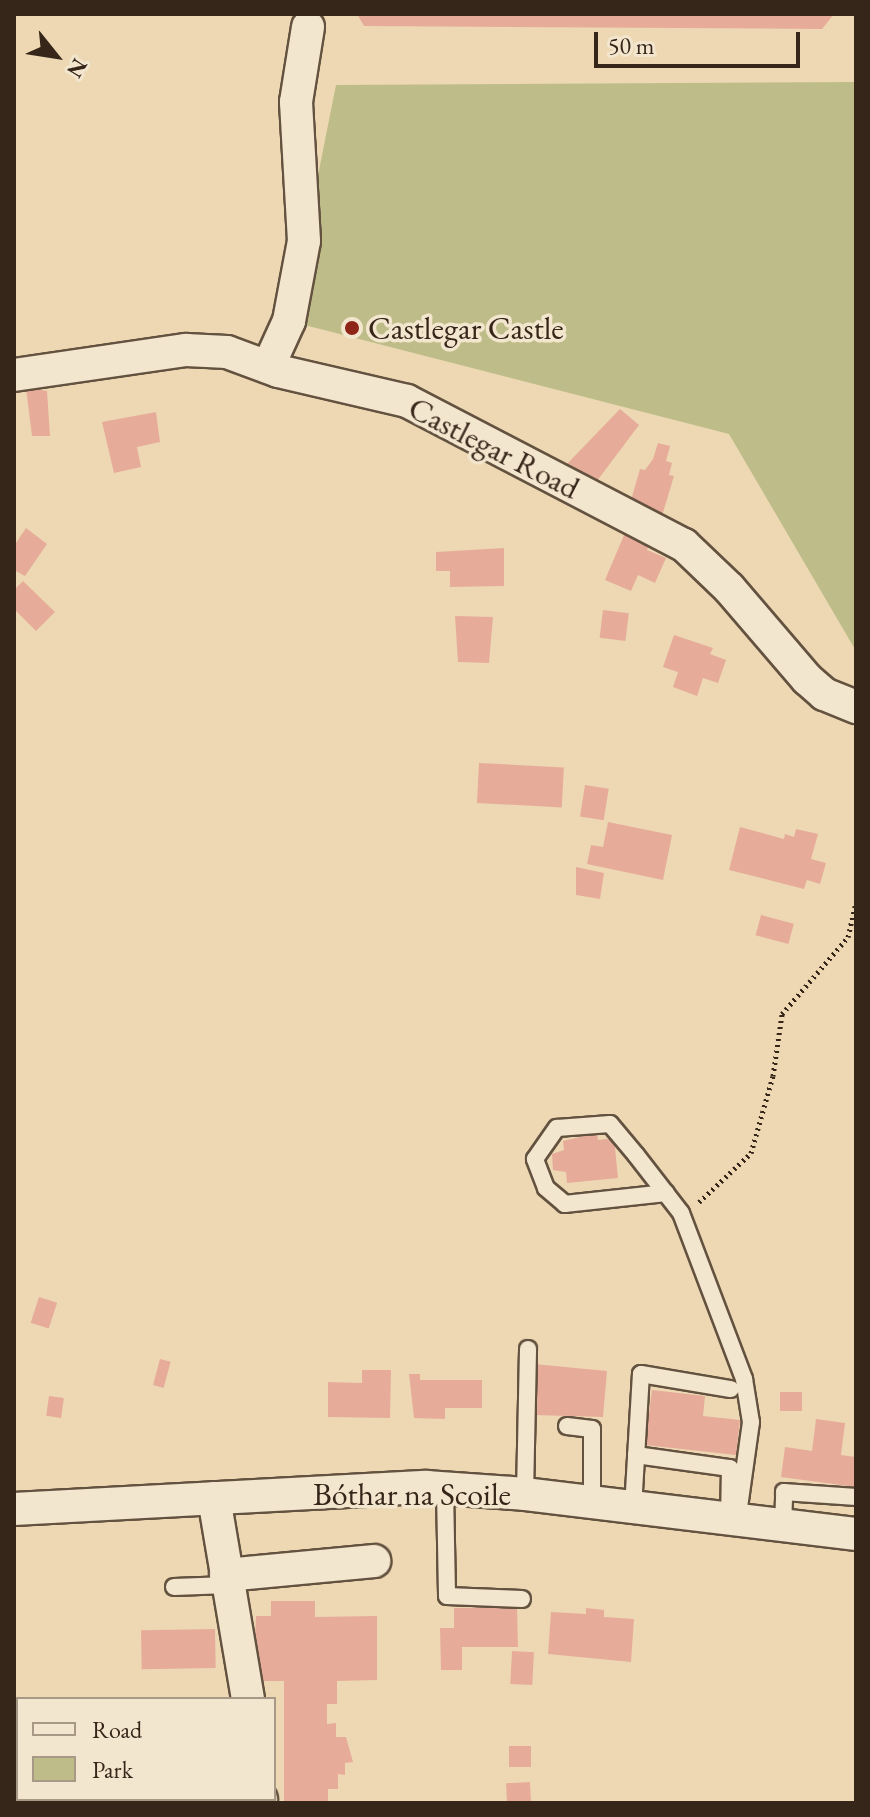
<!DOCTYPE html>
<html>
<head>
<meta charset="utf-8">
<style>
	body { margin:0 }
	#map { position:relative; width:870px; height:1817px; overflow:hidden; background:#edd8b3; font-family:"EB Garamond",serif }
	div>[style] { position:absolute }
	[style*='--x'] { left:calc(var(--x)*1px); top:calc(var(--y)*1px); width:calc(var(--w)*1px); rotate:calc(var(--a)*1deg) }
	.green>* { inset:0; background:#bebd89 }
	.building>* { inset:0; background:#e6ac99; transform-origin:0 0 }
	.path>* { height:5px; margin-top:-2.5px; transform-origin:0; background:repeating-linear-gradient(90deg,#362619 0 2px,transparent 0 6px) }
	.roads { filter:drop-shadow(2px 0 #645240) drop-shadow(-2px 0 #645240) drop-shadow(0 2px #645240) drop-shadow(0 -2px #645240) }
	.service>* { height:16px; margin:-8px; padding:0 8px; transform-origin:8px; border-radius:8px; background:#f3e6ce }
	.minor>* { height:32px; margin:-16px; padding:0 16px; transform-origin:16px; border-radius:16px; background:#f3e6ce }
	.dots>* { width:22px; height:22px; translate:-50% -50%; box-sizing:border-box; border:4px solid #f3e6ce; border-radius:50% }
	span { translate:-50% -50%; white-space:nowrap; text-align:center; line-height:1.15; -webkit-text-stroke:7px #f3e6ce; paint-order:stroke }
	.poi-label { font-size:32px; color:#362619 }
	.left { translate:0 -50%; text-align:left }
	.street-label { font-size:32px; color:#362619 }
	.frame { position:absolute; inset:0; border:16px solid #362619; pointer-events:none }
	.legend { position:absolute; left:16px; top:1697px; width:260px; height:104px; box-sizing:border-box; background:#f3e6ce; border:2px solid #a79986; margin:0; padding:10px 14px; list-style:none; font-size:24px; color:#362619 }
	.legend li { display:flex; align-items:center; gap:16px; height:40px }
	.legend b { width:40px; border:2px solid #a79986 }
	.north { position:absolute; left:16px; top:16px; width:80px; height:80px; -webkit-text-stroke:6px #f3e6ce; paint-order:stroke; rotate:120deg; font-size:22px; font-weight:700; line-height:32px; text-align:center; color:#362619 }
	.north::after { content:''; display:block; margin:auto; width:28px; height:36px; background:#362619; clip-path:polygon(50% 0,100% 100%,50% 72%,0 100%) }
	.scale { position:absolute; left:594px; top:32px; width:206px; height:36px; box-sizing:border-box; border:4px solid #362619; border-top:0; padding-left:10px; font-size:24px; line-height:28px; white-space:nowrap; color:#362619; -webkit-text-stroke:6px #f3e6ce; paint-order:stroke }
</style>
</head>
<body>
<div id="map">
	<div class="green">
		<div style="clip-path:polygon(856px 82px,856px 651px,729px 434px,289px 321px,336px 85px)"></div>
	</div>
	<div class="building">
		<div style="clip-path:polygon(357px 14px,834px 14px,822px 29px,364px 26px)"></div>
		<div style="clip-path:polygon(26px 388px,47px 391px,50px 436px,32px 436px)"></div>
		<div style="clip-path:polygon(620px 409px,639px 425px,594px 485px,567px 464px)"></div>
		<div style="clip-path:polygon(156px 412px,160px 442px,137px 447px,141px 467px,114px 473px,102px 422px)"></div>
		<div style="clip-path:polygon(658px 443px,670px 446px,666px 461px,672px 463px,669px 475px,674px 476px,662px 516px,629px 507px,640px 469px,645px 470px,653px 459px)"></div>
		<div style="clip-path:polygon(26px 528px,47px 544px,25px 576px,14px 570px,14px 546px)"></div>
		<div style="clip-path:polygon(627px 528px,652px 539px,647px 550px,666px 558px,655px 583px,638px 575px,631px 591px,605px 580px)"></div>
		<div style="clip-path:polygon(504px 548px,504px 586px,450px 587px,450px 571px,436px 571px,436px 552px)"></div>
		<div style="clip-path:polygon(23px 581px,55px 612px,36px 631px,14px 609px,14px 590px)"></div>
		<div style="left:603px;top:610px;width:26px;height:28px;rotate:7deg"></div>
		<div style="clip-path:polygon(455px 616px,493px 617px,489px 663px,458px 662px)"></div>
		<div style="clip-path:polygon(674px 635px,713px 648px,710px 654px,726px 660px,718px 683px,703px 678px,697px 696px,673px 687px,678px 672px,663px 667px)"></div>
		<div style="left:479px;top:763px;width:85px;height:40px;rotate:3deg"></div>
		<div style="left:585px;top:785px;width:24px;height:32px;rotate:9deg"></div>
		<div style="clip-path:polygon(608px 822px,672px 835px,663px 880px,587px 864px,591px 845px,603px 847px)"></div>
		<div style="clip-path:polygon(740px 827px,784px 839px,785px 834px,794px 837px,796px 829px,818px 834px,811px 859px,826px 863px,820px 884px,807px 880px,804px 889px,729px 870px)"></div>
		<div style="clip-path:polygon(576px 867px,604px 873px,600px 899px,576px 895px)"></div>
		<div style="left:761px;top:915px;width:34px;height:21px;rotate:15deg"></div>
		<div style="clip-path:polygon(597px 1133px,598px 1140px,614px 1138px,618px 1178px,567px 1183px,566px 1172px,553px 1170px,552px 1154px,564px 1150px,563px 1141px)"></div>
		<div style="left:39px;top:1297px;width:19px;height:27px;rotate:18deg"></div>
		<div style="left:160px;top:1359px;width:11px;height:27px;rotate:15deg"></div>
		<div style="clip-path:polygon(534px 1364px,607px 1371px,603px 1417px,535px 1415px,536px 1408px,530px 1408px)"></div>
		<div style="clip-path:polygon(362px 1370px,391px 1370px,390px 1418px,328px 1417px,328px 1382px,362px 1383px)"></div>
		<div style="clip-path:polygon(409px 1374px,420px 1374px,420px 1380px,482px 1380px,482px 1408px,445px 1408px,445px 1419px,414px 1418px)"></div>
		<div style="clip-path:polygon(652px 1390px,705px 1396px,703px 1416px,740px 1420px,736px 1455px,645px 1445px)"></div>
		<div style="left:780px;top:1392px;width:22px;height:19px"></div>
		<div style="left:49px;top:1396px;width:15px;height:20px;rotate:8deg"></div>
		<div style="clip-path:polygon(816px 1419px,845px 1423px,841px 1455px,856px 1457px,856px 1487px,781px 1477px,785px 1447px,812px 1451px)"></div>
		<div style="clip-path:polygon(271px 1601px,315px 1601px,315px 1617px,377px 1616px,377px 1680px,337px 1681px,337px 1704px,327px 1704px,327px 1724px,336px 1723px,336px 1737px,346px 1737px,353px 1762px,345px 1763px,345px 1775px,338px 1774px,338px 1789px,328px 1789px,328px 1803px,284px 1803px,284px 1681px,253px 1681px,256px 1616px,271px 1616px)"></div>
		<div style="clip-path:polygon(517px 1607px,518px 1647px,462px 1647px,462px 1670px,441px 1670px,440px 1628px,454px 1628px,454px 1608px)"></div>
		<div style="clip-path:polygon(586px 1608px,604px 1610px,604px 1617px,634px 1619px,631px 1662px,548px 1654px,551px 1612px,586px 1614px)"></div>
		<div style="left:215px;top:1629px;width:39px;height:74px;rotate:89deg"></div>
		<div style="left:512px;top:1651px;width:22px;height:33px;rotate:3deg"></div>
		<div style="left:509px;top:1746px;width:22px;height:21px"></div>
		<div style="left:530px;top:1782px;width:21px;height:24px;rotate:87deg"></div>
	</div>
	<div class="path">
		<div style="--x:699;--y:1202;--w:71;--a:-43.3"></div>
		<div style="--x:751;--y:1153;--w:80;--a:-74.1"></div>
		<div style="--x:773;--y:1076;--w:63;--a:-81.7"></div>
		<div style="--x:782;--y:1014;--w:101;--a:-49.4"></div>
		<div style="--x:848;--y:937;--w:35;--a:-77"></div>
	</div>
	<div class="roads">
		<div class="service">
			<div style="--x:666;--y:1193;--w:102;--a:173.8"></div>
			<div style="--x:565;--y:1204;--w:25;--a:-140"></div>
			<div style="--x:546;--y:1188;--w:31;--a:-111"></div>
			<div style="--x:535;--y:1159;--w:38;--a:-55"></div>
			<div style="--x:557;--y:1128;--w:53;--a:-4.3"></div>
			<div style="--x:610;--y:1124;--w:40;--a:50"></div>
			<div style="--x:636;--y:1155;--w:73;--a:52.2"></div>
			<div style="--x:681;--y:1213;--w:178;--a:69.2"></div>
			<div style="--x:744;--y:1379;--w:44;--a:80.8"></div>
			<div style="--x:751;--y:1422;--w:101;--a:98"></div>
			<div style="--x:567;--y:1426;--w:25;--a:7"></div>
			<div style="--x:592;--y:1429;--w:74;--a:90"></div>
			<div style="--x:636;--y:1455;--w:95;--a:7.9"></div>
			<div style="--x:730;--y:1468;--w:51;--a:91.1"></div>
			<div style="--x:445;--y:1490;--w:106;--a:88.9"></div>
			<div style="--x:447;--y:1596;--w:75;--a:2.3"></div>
			<div style="--x:525;--y:1494;--w:145;--a:-88.8"></div>
			<div style="--x:633;--y:1508;--w:134;--a:-86.6"></div>
			<div style="--x:641;--y:1374;--w:91;--a:9.5"></div>
			<div style="--x:783;--y:1527;--w:35;--a:-88"></div>
			<div style="--x:784;--y:1492;--w:72;--a:4"></div>
			<div style="--x:174;--y:1587;--w:54;--a:-2.1"></div>
		</div>
		<div class="minor">
			<div style="--x:268;--y:367;--w:51;--a:-65.5"></div>
			<div style="--x:289;--y:321;--w:81;--a:-79.4"></div>
			<div style="--x:304;--y:241;--w:139;--a:-93.3"></div>
			<div style="--x:296;--y:102;--w:76;--a:-80.9"></div>
			<div style="--x:14;--y:375;--w:174;--a:-8.3"></div>
			<div style="--x:186;--y:350;--w:41;--a:2.8"></div>
			<div style="--x:227;--y:352;--w:54;--a:20.4"></div>
			<div style="--x:278;--y:371;--w:132;--a:13.1"></div>
			<div style="--x:407;--y:401;--w:312;--a:27.5"></div>
			<div style="--x:684;--y:545;--w:62;--a:43.7"></div>
			<div style="--x:729;--y:588;--w:120;--a:49.4"></div>
			<div style="--x:807;--y:679;--w:23;--a:41"></div>
			<div style="--x:824;--y:694;--w:35;--a:22"></div>
			<div style="--x:214;--y:1498;--w:204;--a:80.4"></div>
			<div style="--x:14;--y:1509;--w:413;--a:-3.1"></div>
			<div style="--x:426;--y:1487;--w:99;--a:4"></div>
			<div style="--x:525;--y:1494;--w:333;--a:6.9"></div>
			<div style="--x:226;--y:1575;--w:149;--a:-5.4"></div>
			<div style="--x:260;--y:1803;--w:4;--a:-76"></div>
		</div>
	</div>
	<div class="dots">
		<div style="left:352px;top:328px;background:#8f2418"></div>
	</div>
	<div class="poi-label">
		<span class="left" style="left:368px;top:328px">Castlegar Castle</span>
	</div>
	<div class="street-label">
		<span style="left:494px;top:448px;rotate:27deg">Castlegar Road</span>
		<span style="left:412px;top:1494px">Bóthar na Scoile</span>
	</div>
	<div class="frame"></div>
	<ul class="legend">
	<li><b style="height:10px;background:#f3e6ce"></b>Road</li>
	<li><b style="height:22px;background:#bebd89"></b>Park</li>
	</ul>
	<div class="north">N</div>
	<div class="scale">50 m</div>
</div>
</body>
</html>
